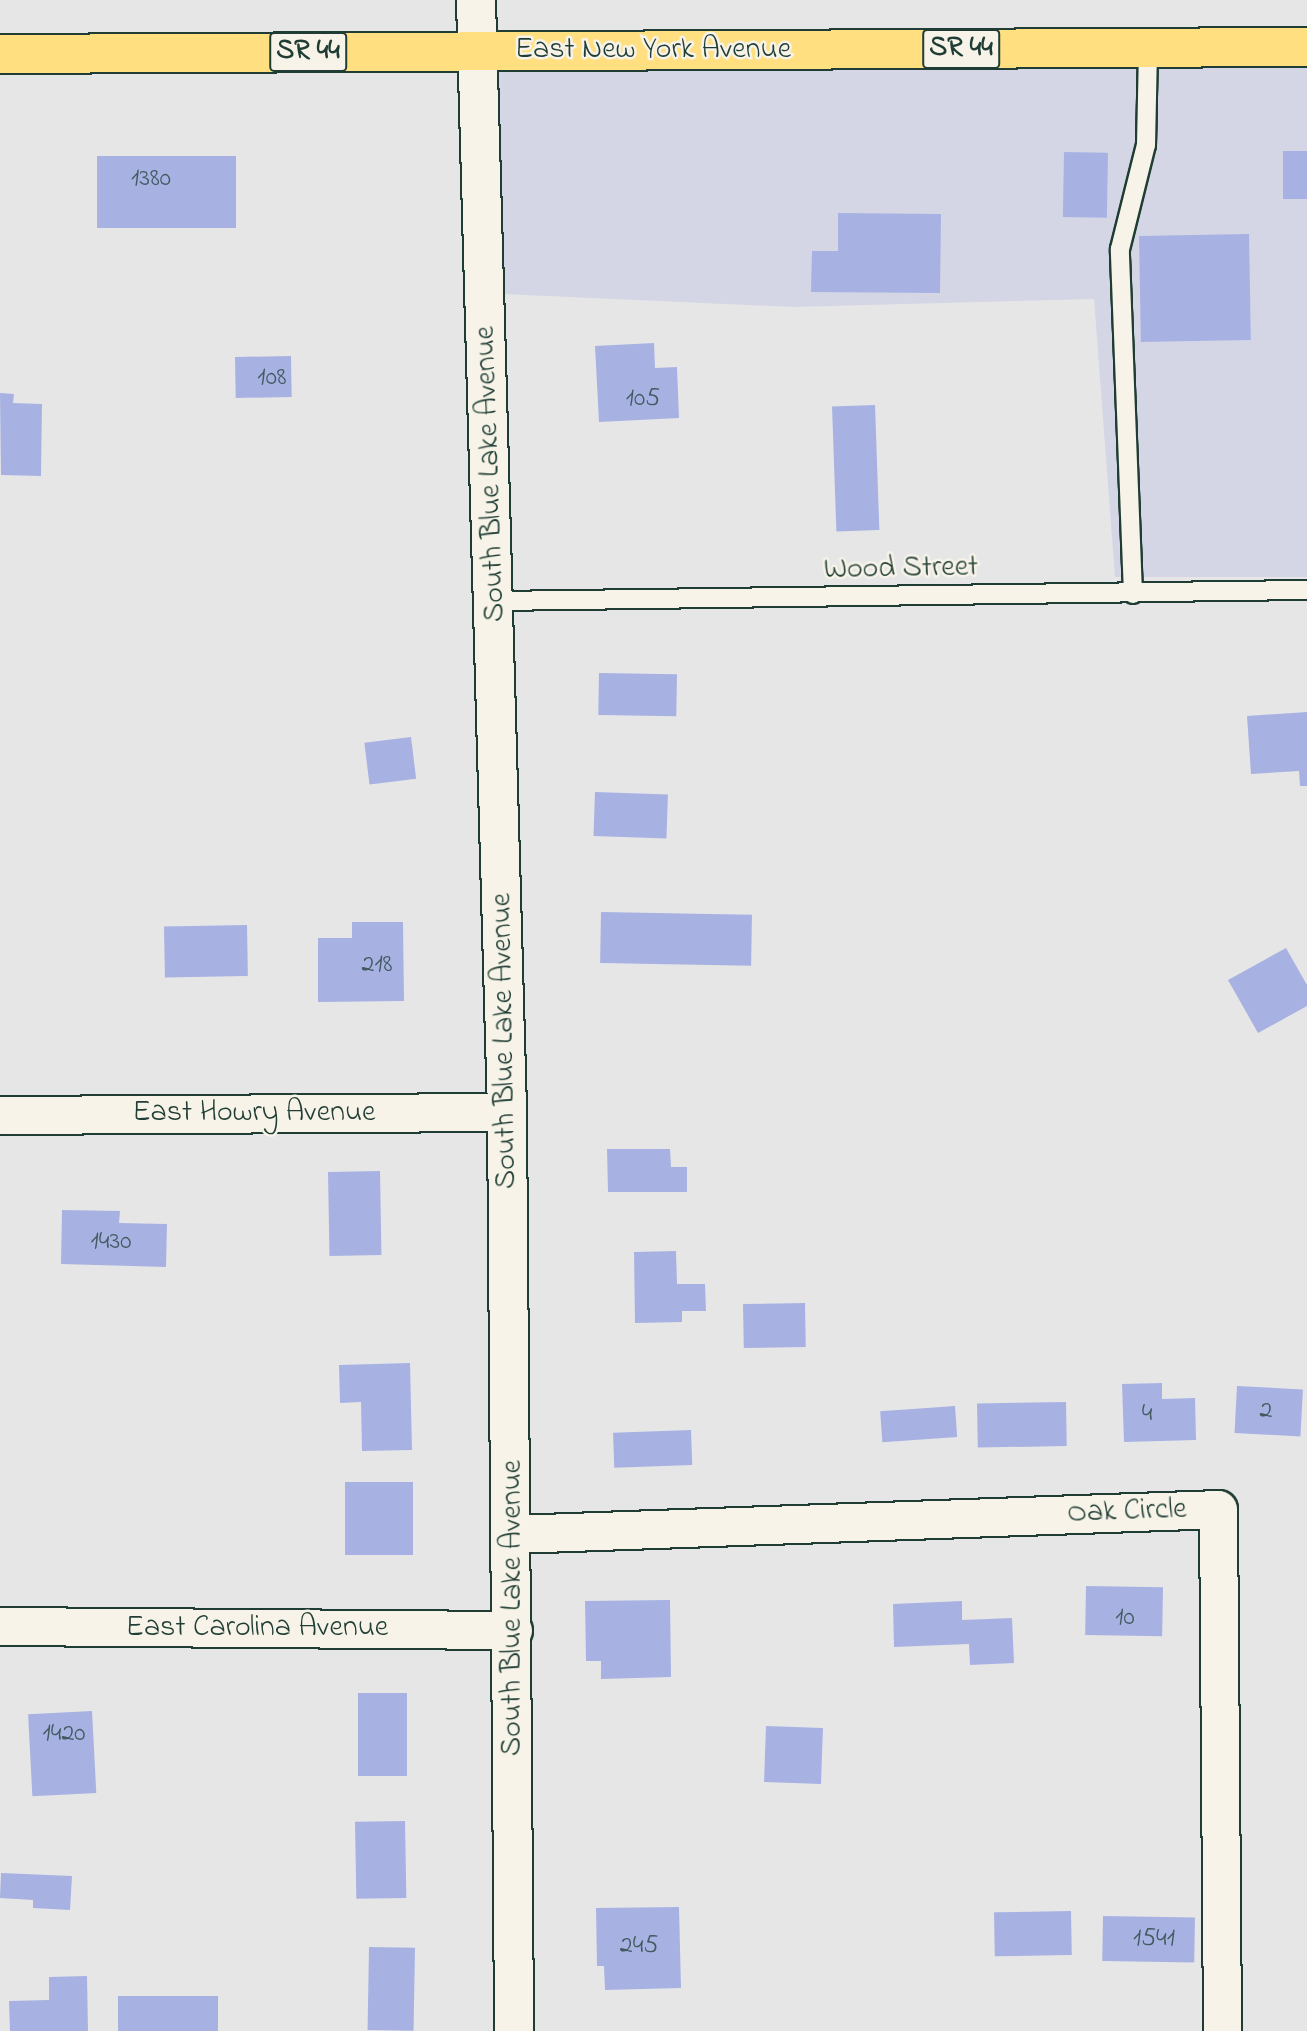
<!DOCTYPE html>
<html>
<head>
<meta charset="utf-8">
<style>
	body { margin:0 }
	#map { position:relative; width:1307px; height:2031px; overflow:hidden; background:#e7e6e7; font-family:"Indie Flower",sans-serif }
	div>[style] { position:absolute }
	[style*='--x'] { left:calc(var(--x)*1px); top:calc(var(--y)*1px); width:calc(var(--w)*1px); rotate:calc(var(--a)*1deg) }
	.built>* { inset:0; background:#d4d6e6 }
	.building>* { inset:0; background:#a7b2e3; transform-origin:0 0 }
	.roads { filter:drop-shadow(2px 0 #1f3d34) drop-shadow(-2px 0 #1f3d34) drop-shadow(0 2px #1f3d34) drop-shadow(0 -2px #1f3d34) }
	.lane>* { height:18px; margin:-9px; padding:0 9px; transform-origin:9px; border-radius:9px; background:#f7f3e8 }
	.street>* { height:37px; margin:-18.5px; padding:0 18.5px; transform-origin:18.5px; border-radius:18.5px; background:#f7f3e8 }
	.secondary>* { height:38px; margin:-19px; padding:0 19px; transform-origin:19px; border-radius:19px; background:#f7f3e8 }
	.primary>* { height:38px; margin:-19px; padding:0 19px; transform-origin:19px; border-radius:19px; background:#ffdf80 }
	span { translate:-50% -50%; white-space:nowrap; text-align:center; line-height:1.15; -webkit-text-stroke:5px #f7f3e8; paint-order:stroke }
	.number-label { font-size:26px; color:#415a60 }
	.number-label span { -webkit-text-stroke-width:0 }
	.shield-label span { padding:2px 5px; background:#f7f3e8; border:2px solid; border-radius:5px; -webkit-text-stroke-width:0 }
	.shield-label { font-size:28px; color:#1f3d34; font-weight:700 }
	.street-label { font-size:30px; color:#1f3d34 }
</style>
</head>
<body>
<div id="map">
	<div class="built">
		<div style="clip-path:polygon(1307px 67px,1307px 577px,1115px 577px,1094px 299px,793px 307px,504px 294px,496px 71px)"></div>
	</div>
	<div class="building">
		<div style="left:1307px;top:151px;width:48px;height:24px;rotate:90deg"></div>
		<div style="left:1064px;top:152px;width:44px;height:65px;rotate:1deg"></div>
		<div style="left:97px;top:156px;width:139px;height:72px"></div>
		<div style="clip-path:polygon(838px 213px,941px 214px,940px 293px,811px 292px,812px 251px,838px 251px)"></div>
		<div style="left:1249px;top:234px;width:106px;height:110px;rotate:89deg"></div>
		<div style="clip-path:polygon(654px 343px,655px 368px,677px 367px,679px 418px,599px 422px,595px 346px)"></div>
		<div style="left:291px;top:356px;width:41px;height:56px;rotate:89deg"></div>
		<div style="clip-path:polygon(0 393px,14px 394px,13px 403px,42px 404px,41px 476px,1px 475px)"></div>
		<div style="left:875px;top:405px;width:125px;height:43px;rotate:88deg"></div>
		<div style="left:599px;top:673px;width:78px;height:42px;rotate:1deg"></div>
		<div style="clip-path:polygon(1307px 712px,1307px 786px,1300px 786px,1299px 771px,1251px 774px,1247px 716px)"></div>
		<div style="left:411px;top:737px;width:42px;height:47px;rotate:83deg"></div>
		<div style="left:595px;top:792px;width:73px;height:44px;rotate:2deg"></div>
		<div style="left:601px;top:912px;width:151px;height:51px;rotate:1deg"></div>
		<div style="clip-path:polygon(352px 922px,403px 922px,404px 1001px,318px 1002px,318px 938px,352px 938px)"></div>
		<div style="left:247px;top:925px;width:51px;height:83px;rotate:89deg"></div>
		<div style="clip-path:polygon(1286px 948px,1307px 985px,1307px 1006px,1258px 1033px,1228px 980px)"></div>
		<div style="clip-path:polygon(607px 1149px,670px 1149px,671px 1167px,687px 1167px,687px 1192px,608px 1192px)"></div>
		<div style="left:380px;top:1171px;width:84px;height:52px;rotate:89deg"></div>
		<div style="clip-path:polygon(62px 1210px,120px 1211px,119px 1223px,167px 1224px,166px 1267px,61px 1264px)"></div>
		<div style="clip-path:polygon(676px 1251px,677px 1284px,705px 1284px,706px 1311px,682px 1311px,682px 1322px,635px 1323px,634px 1252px)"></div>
		<div style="left:805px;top:1303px;width:44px;height:62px;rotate:89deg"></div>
		<div style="clip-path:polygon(410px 1363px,412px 1450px,362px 1451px,361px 1402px,340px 1403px,339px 1365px)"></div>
		<div style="clip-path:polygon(1162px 1383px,1162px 1399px,1195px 1398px,1196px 1440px,1124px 1442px,1122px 1384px)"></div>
		<div style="left:1237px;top:1386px;width:66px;height:47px;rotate:3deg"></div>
		<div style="left:1066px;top:1402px;width:44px;height:89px;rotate:89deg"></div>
		<div style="left:955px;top:1406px;width:31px;height:75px;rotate:86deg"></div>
		<div style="left:691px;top:1430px;width:35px;height:78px;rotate:88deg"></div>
		<div style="left:413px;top:1482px;width:73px;height:68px;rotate:90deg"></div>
		<div style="left:1086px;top:1586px;width:77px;height:49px;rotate:1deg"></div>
		<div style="clip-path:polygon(670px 1600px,671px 1677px,601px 1679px,601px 1661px,586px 1661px,585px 1601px)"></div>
		<div style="clip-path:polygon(962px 1601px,962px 1620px,1012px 1618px,1014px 1663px,970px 1665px,969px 1644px,894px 1647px,893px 1604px)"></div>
		<div style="left:358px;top:1693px;width:49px;height:83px"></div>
		<div style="left:92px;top:1711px;width:82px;height:64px;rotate:87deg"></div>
		<div style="left:766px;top:1726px;width:57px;height:56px;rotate:2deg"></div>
		<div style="left:405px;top:1821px;width:77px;height:50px;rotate:89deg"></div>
		<div style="clip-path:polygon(1px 1873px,72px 1876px,70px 1910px,33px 1908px,33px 1900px,0 1898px)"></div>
		<div style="clip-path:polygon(679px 1907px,681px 1988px,605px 1990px,604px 1966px,597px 1966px,596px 1908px)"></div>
		<div style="left:1071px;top:1911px;width:44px;height:77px;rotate:89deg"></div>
		<div style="left:1103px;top:1916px;width:92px;height:45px;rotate:1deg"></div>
		<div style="left:369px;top:1947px;width:46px;height:83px;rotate:1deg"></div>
		<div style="clip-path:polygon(87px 1976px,88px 2031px,10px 2031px,9px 2001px,49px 2000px,49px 1977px)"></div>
		<div style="left:218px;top:1996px;width:35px;height:100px;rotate:90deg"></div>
	</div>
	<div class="roads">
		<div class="lane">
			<div style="--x:1133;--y:594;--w:345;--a:-92.2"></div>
			<div style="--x:1120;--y:249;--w:107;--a:-76"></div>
			<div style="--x:1146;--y:145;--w:97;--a:-88.8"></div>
			<div style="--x:496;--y:601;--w:811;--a:-0.78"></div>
		</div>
		<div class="street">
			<div style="--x:0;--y:1115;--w:507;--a:-0.34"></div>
			<div style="--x:514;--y:1534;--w:704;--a:-2.03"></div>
			<div style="--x:1218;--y:1509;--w:522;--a:89.56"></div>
			<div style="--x:0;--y:1626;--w:513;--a:0.45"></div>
		</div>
		<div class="secondary">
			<div style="--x:476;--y:0;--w:1112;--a:88.4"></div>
			<div style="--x:507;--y:1112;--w:919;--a:89.56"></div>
		</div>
		<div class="primary">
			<div style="--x:0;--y:54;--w:1307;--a:-0.31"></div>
		</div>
	</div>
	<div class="number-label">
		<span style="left:151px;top:180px">1380</span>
		<span style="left:272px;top:379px">108</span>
		<span style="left:643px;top:400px">105</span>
		<span style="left:377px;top:966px">218</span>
		<span style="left:111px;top:1243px">1430</span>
		<span style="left:1266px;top:1412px">2</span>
		<span style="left:1147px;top:1415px">4</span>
		<span style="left:1125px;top:1619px">10</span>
		<span style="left:64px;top:1735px">1420</span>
		<span style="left:1154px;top:1940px">1541</span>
		<span style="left:639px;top:1947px">245</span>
	</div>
	<div class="shield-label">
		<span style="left:961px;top:49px">SR 44</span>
		<span style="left:308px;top:52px">SR 44</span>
	</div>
	<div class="street-label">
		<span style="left:653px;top:50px">East New York Avenue</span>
		<span style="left:491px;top:474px;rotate:-92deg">South Blue Lake Avenue</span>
		<span style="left:901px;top:569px;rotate:-1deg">Wood Street</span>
		<span style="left:505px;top:1041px;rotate:-91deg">South Blue Lake Avenue</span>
		<span style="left:254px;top:1113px">East Howry Avenue</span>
		<span style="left:1127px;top:1512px;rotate:-2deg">Oak Circle</span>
		<span style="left:513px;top:1608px;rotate:-90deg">South Blue Lake Avenue</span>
		<span style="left:257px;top:1628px">East Carolina Avenue</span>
	</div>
</div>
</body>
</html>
